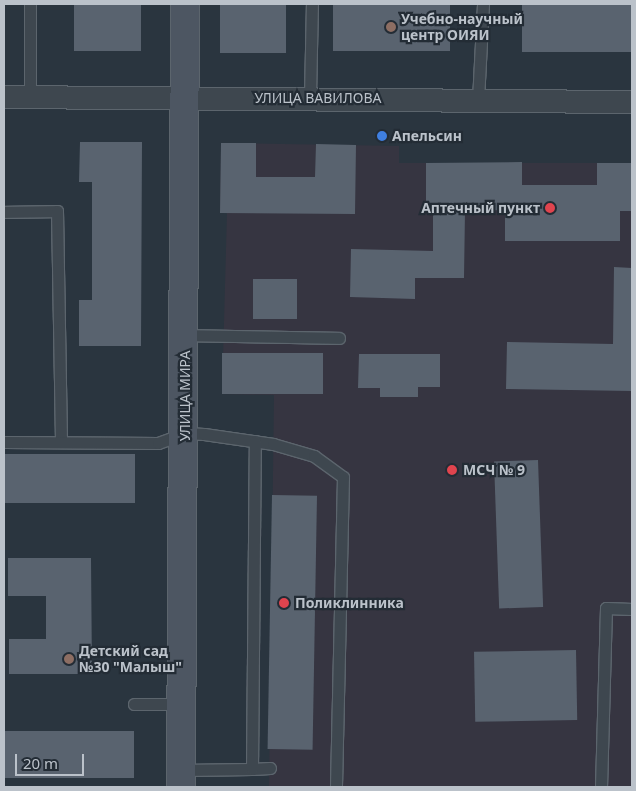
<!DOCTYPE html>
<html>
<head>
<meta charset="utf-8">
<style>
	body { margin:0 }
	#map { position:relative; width:636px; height:791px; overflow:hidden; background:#2a353f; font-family:"Noto Sans",sans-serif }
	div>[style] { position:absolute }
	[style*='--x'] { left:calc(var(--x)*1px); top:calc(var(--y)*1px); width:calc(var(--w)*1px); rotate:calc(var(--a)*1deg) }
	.medical>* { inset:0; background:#363541 }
	.building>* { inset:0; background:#59636f; transform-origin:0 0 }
	.roads { filter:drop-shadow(1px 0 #5c656d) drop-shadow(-1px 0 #5c656d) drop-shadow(0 1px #5c656d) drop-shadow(0 -1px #5c656d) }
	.service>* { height:11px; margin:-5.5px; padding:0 5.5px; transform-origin:5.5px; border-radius:5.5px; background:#3e474f }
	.minor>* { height:22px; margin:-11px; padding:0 11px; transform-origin:11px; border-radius:11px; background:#3e474f }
	.secondary>* { height:28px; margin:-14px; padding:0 14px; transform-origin:14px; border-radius:14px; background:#4d5662 }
	.dots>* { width:14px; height:14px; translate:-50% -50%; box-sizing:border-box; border:2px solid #232c35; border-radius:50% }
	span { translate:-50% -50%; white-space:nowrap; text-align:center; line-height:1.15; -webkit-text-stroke:4.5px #232c35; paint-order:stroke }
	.poi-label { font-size:14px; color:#bbc2ca; font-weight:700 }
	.left { translate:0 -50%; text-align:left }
	.right { translate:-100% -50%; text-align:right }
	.street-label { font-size:14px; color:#bbc2ca }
	.frame { position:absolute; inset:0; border:5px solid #bbc2ca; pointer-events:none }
	.scale { position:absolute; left:15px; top:754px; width:69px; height:22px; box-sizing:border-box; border:2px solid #bbc2ca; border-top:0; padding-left:6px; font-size:15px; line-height:18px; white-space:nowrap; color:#bbc2ca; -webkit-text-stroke:4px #232c35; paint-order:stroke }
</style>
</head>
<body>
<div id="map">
	<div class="medical">
		<div style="clip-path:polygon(221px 143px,399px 146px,399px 163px,632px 163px,632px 787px,269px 787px,274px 395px,222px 394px,227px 213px,220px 213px)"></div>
	</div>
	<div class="building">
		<div style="left:74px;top:4px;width:67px;height:47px"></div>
		<div style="left:220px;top:4px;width:66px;height:49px"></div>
		<div style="left:333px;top:4px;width:117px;height:47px"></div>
		<div style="left:522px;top:4px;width:110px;height:48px"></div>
		<div style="clip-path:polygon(80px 142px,142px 142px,141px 346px,79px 346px,79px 300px,92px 300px,92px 182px,79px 182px)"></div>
		<div style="clip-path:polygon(221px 143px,256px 143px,256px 177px,315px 177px,316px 144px,356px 145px,355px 214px,220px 213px)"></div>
		<div style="clip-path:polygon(522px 162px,522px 185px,597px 185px,597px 163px,632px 163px,632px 211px,620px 211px,620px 241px,505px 241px,505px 210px,465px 211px,464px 278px,415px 278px,415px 299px,350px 297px,351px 249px,433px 251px,433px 211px,426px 211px,426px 163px)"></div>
		<div style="clip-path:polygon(614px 267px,632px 268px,632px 391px,506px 389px,507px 342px,613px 344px)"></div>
		<div style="left:297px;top:279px;width:40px;height:44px;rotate:90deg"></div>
		<div style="left:222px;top:353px;width:101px;height:41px"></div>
		<div style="clip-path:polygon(359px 354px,440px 354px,440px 387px,418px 387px,418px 397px,380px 397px,380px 388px,358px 388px)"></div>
		<div style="left:4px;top:454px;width:131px;height:49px"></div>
		<div style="left:538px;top:460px;width:147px;height:44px;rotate:88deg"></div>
		<div style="left:272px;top:495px;width:45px;height:254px;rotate:1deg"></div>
		<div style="clip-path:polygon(8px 558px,91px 558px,92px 674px,9px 674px,9px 639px,46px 639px,46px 596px,8px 596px)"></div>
		<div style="left:576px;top:650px;width:70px;height:102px;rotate:89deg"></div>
		<div style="left:4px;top:731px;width:130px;height:47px"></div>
	</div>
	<div class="roads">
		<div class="service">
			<div style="--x:30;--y:97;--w:93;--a:-90"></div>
			<div style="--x:310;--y:97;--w:93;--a:-88.8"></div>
			<div style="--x:478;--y:100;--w:96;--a:-87"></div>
			<div style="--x:4;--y:212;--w:53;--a:-1.1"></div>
			<div style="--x:57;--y:211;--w:231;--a:89"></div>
			<div style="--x:185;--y:335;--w:154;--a:1.1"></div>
			<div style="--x:4;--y:442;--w:154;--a:0.4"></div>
			<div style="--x:158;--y:443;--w:29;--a:-20"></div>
			<div style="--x:185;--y:433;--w:19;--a:3"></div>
			<div style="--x:204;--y:434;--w:70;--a:8.2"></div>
			<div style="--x:273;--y:444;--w:43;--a:16.3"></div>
			<div style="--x:314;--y:456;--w:36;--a:36"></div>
			<div style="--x:343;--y:477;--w:310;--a:91.3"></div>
			<div style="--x:134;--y:704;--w:48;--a:0"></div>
			<div style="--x:252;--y:769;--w:18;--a:-3"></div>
			<div style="--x:181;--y:770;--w:71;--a:-0.8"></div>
			<div style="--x:252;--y:769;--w:328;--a:-89.5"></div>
			<div style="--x:601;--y:787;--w:179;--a:-88.4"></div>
			<div style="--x:606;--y:608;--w:26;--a:2"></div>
		</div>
		<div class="minor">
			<div style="--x:4;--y:97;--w:628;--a:0.46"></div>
		</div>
		<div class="secondary">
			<div style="--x:181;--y:787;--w:783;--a:-89.71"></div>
		</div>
	</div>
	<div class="dots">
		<div style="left:391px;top:27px;background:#8d6e63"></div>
		<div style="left:382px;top:136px;background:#3f7fe0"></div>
		<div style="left:550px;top:208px;background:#e0444e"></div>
		<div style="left:452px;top:470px;background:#e0444e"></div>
		<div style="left:284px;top:603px;background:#e0444e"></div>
		<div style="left:69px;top:659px;background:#8d6e63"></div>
	</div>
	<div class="poi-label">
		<span class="left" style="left:401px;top:27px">Учебно-научный<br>центр ОИЯИ</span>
		<span class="left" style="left:392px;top:136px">Апельсин</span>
		<span class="right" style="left:540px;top:208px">Аптечный пункт</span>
		<span class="left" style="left:463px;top:470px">МСЧ № 9</span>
		<span class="left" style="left:295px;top:603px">Поликлинника</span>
		<span class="left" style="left:79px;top:659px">Детский сад<br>№30 "Малыш"</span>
	</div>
	<div class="street-label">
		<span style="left:318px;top:98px">УЛИЦА ВАВИЛОВА</span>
		<span style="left:185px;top:396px;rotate:-90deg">УЛИЦА МИРА</span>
	</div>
	<div class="frame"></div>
	<div class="scale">20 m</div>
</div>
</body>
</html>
